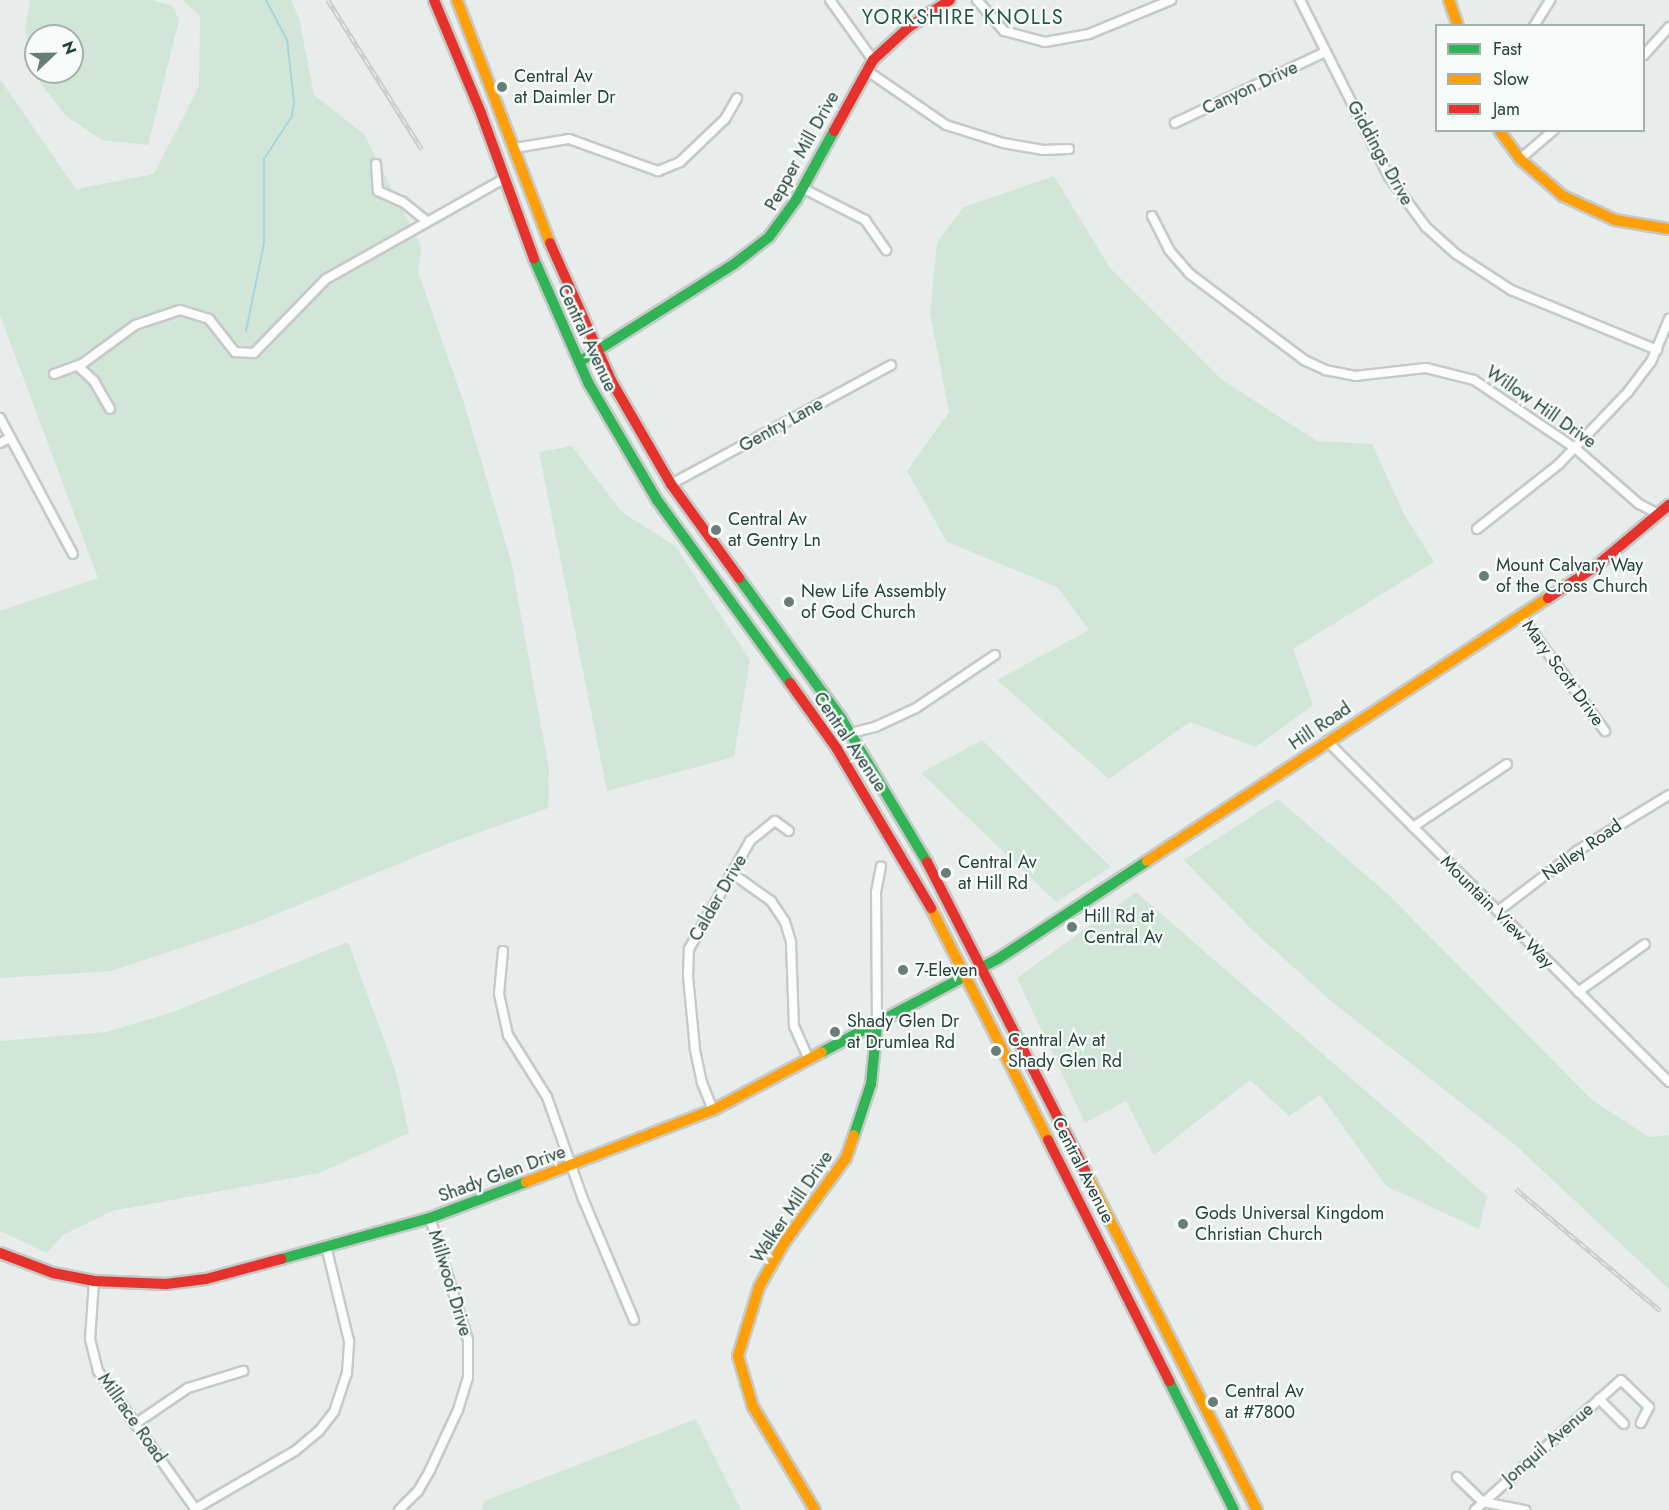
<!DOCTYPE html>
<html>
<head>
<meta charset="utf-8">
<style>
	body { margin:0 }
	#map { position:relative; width:1669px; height:1510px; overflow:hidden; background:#e8edeb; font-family:Jost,sans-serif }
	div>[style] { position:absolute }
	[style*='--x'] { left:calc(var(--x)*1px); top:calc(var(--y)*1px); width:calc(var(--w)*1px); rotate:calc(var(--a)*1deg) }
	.green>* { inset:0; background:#d1e6d8 }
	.stream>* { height:2px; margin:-1px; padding:0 1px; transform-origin:1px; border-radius:1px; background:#a9d4db }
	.roads { filter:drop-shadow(2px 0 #c5cac8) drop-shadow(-2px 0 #c5cac8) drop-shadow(0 2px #c5cac8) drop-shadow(0 -2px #c5cac8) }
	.street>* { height:8px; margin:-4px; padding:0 4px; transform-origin:4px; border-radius:4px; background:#fcfcfc }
	.fast>* { height:10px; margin:-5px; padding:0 5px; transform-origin:5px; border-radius:5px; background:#30b455 }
	.slow>* { height:10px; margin:-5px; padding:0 5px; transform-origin:5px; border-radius:5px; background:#ff9f0a }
	.jam>* { height:10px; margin:-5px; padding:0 5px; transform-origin:5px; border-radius:5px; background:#e5322d }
	.rail>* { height:4.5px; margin-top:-2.25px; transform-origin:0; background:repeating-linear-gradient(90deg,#f7fbf9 0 7px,#c9cdcc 0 14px); box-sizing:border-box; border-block:2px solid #c9cdcc }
	.dots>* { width:16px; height:16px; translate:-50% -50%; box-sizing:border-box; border:3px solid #f7fbf9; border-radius:50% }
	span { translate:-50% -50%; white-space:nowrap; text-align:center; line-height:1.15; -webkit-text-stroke:4.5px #f7fbf9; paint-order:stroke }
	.poi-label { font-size:18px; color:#24423a }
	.left { translate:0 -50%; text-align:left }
	.street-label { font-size:18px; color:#24423a }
	.neighbourhood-label { font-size:20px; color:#1f5548; letter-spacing:1.5px }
	.legend { position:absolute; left:1435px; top:24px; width:210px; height:108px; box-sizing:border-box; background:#f7fbf9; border:2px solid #a3b1ad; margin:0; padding:8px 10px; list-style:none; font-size:18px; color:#24423a }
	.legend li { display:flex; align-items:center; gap:12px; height:30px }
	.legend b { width:30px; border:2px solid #a3b1ad }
	.north { position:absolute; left:24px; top:24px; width:60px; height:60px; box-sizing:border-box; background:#f7fbf9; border:2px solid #a3b1ad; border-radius:50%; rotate:68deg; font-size:16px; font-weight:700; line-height:24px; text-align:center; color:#24423a }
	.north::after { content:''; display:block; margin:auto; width:21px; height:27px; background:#697e78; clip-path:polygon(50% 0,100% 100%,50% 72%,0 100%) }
</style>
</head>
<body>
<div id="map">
	<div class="green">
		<div style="clip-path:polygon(30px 0,152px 0,173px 6px,179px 20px,148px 145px,102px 140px,67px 117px,40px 83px,37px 72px,72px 72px,72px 36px,36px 36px,36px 70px,25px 30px)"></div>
		<div style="clip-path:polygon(182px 0,291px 0,299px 18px,314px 95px,364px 134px,421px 246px,418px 272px,464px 403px,511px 561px,549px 769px,548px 808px,447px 844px,250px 925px,111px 971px,0 978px,0 611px,98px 578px,0 315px,0 79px,76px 189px,154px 174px,199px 86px,200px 16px)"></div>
		<div style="clip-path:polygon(1054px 176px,1110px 268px,1221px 379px,1317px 441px,1372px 444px,1404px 514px,1434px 562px,1293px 649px,1313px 705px,1256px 747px,1190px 722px,1109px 779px,997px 680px,1089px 630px,1057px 587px,947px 542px,907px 471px,949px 412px,930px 313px,937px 242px,964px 207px)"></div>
		<div style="clip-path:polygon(572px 446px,622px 512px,675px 546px,750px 660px,734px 757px,607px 791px,539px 452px)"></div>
		<div style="clip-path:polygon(982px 740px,1111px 867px,1056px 902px,921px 773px)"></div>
		<div style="clip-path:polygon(1278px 799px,1389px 895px,1592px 1100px,1649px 1137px,1669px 1135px,1669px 1289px,1514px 1144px,1332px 1002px,1251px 929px,1184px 860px)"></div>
		<div style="clip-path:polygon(1136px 892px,1487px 1196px,1479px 1229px,1386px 1186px,1320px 1095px,1289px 1116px,1250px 1080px,1154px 1155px,1126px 1101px,1085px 1123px,1017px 978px)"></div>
		<div style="clip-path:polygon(348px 942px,396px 1072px,409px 1133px,319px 1173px,112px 1211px,63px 1235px,47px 1253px,0 1231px,0 1041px,106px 1032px,173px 1012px)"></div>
		<div style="clip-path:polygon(696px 1419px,741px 1510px,482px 1510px,484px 1501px)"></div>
	</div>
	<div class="stream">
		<div style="--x:246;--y:331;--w:90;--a:-78.4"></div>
		<div style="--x:264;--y:243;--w:84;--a:-90"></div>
		<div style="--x:264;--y:159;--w:51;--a:-56.9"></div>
		<div style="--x:292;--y:116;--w:14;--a:-82"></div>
		<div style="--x:294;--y:102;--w:62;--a:-96.4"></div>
		<div style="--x:287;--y:40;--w:45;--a:-117.7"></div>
	</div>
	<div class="roads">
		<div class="street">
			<div style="--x:830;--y:0;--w:74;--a:54.4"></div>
			<div style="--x:977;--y:0;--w:41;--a:48.9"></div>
			<div style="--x:1004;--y:31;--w:42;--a:15"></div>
			<div style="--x:1045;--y:42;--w:45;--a:-10.3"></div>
			<div style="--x:1089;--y:34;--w:89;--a:-22.5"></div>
			<div style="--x:1300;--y:0;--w:198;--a:63.3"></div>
			<div style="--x:1389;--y:177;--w:62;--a:53.5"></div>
			<div style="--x:1426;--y:227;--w:40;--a:42"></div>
			<div style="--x:1456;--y:254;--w:66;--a:33.2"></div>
			<div style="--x:1511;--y:290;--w:158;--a:22.3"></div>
			<div style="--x:1534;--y:26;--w:31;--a:-58"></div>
			<div style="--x:1644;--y:55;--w:38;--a:-48"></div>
			<div style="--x:866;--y:70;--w:97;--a:34.5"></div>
			<div style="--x:946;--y:125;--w:60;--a:17.5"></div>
			<div style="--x:1003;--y:143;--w:41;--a:9.9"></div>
			<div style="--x:1043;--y:150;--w:26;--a:-2"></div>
			<div style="--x:1175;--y:123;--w:166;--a:-25.3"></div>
			<div style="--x:515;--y:148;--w:55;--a:-9.5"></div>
			<div style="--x:569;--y:139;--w:95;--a:19.8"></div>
			<div style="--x:658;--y:171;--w:24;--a:-22"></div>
			<div style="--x:680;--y:162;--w:62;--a:-43.7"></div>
			<div style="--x:725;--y:119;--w:24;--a:-60"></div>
			<div style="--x:1520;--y:159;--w:45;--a:-40.5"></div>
			<div style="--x:376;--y:164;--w:27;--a:86"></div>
			<div style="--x:378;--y:191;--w:27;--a:24"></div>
			<div style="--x:403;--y:202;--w:28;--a:39"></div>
			<div style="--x:802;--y:188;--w:71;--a:26.9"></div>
			<div style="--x:865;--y:220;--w:37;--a:55"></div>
			<div style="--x:1152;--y:216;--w:38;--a:63"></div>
			<div style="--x:1169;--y:250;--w:32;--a:49"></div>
			<div style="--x:1190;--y:274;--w:143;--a:37"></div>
			<div style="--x:1304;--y:360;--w:23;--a:25"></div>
			<div style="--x:1325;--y:370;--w:31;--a:11"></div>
			<div style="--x:1355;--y:376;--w:71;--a:-6.4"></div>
			<div style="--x:1426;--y:368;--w:49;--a:14"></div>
			<div style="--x:1474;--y:380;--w:122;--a:34"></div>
			<div style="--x:1575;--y:448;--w:85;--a:41.2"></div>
			<div style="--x:1639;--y:504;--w:22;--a:27"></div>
			<div style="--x:78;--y:366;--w:22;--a:43"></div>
			<div style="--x:94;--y:381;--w:32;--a:60"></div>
			<div style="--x:54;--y:374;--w:30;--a:-20"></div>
			<div style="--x:82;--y:364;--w:66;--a:-36.3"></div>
			<div style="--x:135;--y:325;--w:47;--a:-18.4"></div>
			<div style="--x:180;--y:310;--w:30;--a:17"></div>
			<div style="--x:209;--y:319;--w:42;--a:51.8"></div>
			<div style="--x:235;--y:352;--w:19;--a:3"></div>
			<div style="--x:254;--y:353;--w:103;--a:-45.8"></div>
			<div style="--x:326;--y:279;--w:206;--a:-29.4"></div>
			<div style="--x:0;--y:418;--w:154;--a:61.8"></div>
			<div style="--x:0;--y:443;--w:11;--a:-27"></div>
			<div style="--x:671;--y:484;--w:250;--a:-28.4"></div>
			<div style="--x:1477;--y:529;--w:105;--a:-38.4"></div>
			<div style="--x:1559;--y:464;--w:100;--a:-46.2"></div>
			<div style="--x:1628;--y:392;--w:38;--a:-53"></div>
			<div style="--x:1651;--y:362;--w:47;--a:-67.3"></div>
			<div style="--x:1520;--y:615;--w:144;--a:53.8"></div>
			<div style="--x:851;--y:733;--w:25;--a:-14"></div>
			<div style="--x:875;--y:727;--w:45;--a:-24.9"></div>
			<div style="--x:916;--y:708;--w:95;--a:-33.9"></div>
			<div style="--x:1327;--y:741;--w:483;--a:44.9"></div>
			<div style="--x:1413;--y:827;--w:113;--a:-33.8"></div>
			<div style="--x:733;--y:874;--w:47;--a:35.4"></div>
			<div style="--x:771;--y:901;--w:25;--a:56"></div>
			<div style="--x:785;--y:922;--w:21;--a:73"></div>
			<div style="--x:791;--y:942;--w:84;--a:88"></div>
			<div style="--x:794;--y:1026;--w:37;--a:66"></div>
			<div style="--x:1498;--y:911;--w:99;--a:-37.2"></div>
			<div style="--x:1577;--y:851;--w:108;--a:-31.3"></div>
			<div style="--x:503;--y:951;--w:43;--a:95.3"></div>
			<div style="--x:499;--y:994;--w:42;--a:77.6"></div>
			<div style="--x:508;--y:1035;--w:73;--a:57.8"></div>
			<div style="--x:547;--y:1097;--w:108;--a:70.6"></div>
			<div style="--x:583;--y:1199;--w:131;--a:67.1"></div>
			<div style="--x:1578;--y:992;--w:82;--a:-35.6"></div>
			<div style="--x:877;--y:1025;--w:133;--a:-90.4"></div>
			<div style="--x:876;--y:892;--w:26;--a:-79"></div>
			<div style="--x:713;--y:1110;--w:29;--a:-112"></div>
			<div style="--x:702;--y:1083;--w:35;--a:-102"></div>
			<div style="--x:695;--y:1049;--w:73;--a:-95.5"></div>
			<div style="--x:688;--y:976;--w:27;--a:-88"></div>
			<div style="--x:689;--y:949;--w:124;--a:-60.5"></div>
			<div style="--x:750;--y:841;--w:32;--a:-39"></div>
			<div style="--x:775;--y:821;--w:17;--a:36"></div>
			<div style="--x:94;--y:1281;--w:58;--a:93.9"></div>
			<div style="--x:90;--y:1339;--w:33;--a:76"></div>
			<div style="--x:98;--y:1371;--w:170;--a:54.8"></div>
			<div style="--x:1599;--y:1399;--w:35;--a:45"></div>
			<div style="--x:135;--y:1424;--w:64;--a:-34.2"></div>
			<div style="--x:188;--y:1388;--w:58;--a:-17.2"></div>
			<div style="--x:1457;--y:1477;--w:36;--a:44"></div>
			<div style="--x:1483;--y:1502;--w:43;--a:10.8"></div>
			<div style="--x:195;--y:1509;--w:116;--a:-30.1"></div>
			<div style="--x:295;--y:1451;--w:31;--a:-40"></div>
			<div style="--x:319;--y:1431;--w:24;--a:-52"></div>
			<div style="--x:334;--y:1412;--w:41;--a:-71.6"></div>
			<div style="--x:347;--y:1373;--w:32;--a:-86"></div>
			<div style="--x:349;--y:1341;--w:98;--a:-103.6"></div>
			<div style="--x:399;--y:1510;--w:27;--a:-45"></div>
			<div style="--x:418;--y:1491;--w:24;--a:-60"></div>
			<div style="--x:430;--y:1470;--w:66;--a:-65"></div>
			<div style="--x:458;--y:1410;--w:34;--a:-73"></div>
			<div style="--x:468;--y:1377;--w:37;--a:-90"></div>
			<div style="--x:468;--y:1340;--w:128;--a:-107.3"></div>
			<div style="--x:1475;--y:1510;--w:195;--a:-41.7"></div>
			<div style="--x:1621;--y:1380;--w:39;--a:44"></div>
			<div style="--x:1649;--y:1407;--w:18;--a:117"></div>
		</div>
		<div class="fast">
			<div style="--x:534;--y:259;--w:137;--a:66.3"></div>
			<div style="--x:589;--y:384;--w:134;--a:59.6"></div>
			<div style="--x:657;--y:500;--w:226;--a:54"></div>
			<div style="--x:579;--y:362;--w:183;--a:-32.3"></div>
			<div style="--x:734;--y:264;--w:44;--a:-37.6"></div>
			<div style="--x:769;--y:237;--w:46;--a:-53.9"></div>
			<div style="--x:796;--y:200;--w:79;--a:-61.2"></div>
			<div style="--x:739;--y:578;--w:173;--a:53.9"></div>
			<div style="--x:841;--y:718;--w:168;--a:59.2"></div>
			<div style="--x:822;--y:1052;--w:199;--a:-27.9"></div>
			<div style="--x:998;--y:959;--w:178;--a:-33.3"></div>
			<div style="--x:854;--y:1135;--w:54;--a:-71.6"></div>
			<div style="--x:871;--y:1084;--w:59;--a:-84.2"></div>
			<div style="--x:281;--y:1259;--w:155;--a:-15.4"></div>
			<div style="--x:430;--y:1218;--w:103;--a:-20.6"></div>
			<div style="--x:1169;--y:1381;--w:144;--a:63.3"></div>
		</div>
		<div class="slow">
			<div style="--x:457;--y:0;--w:260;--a:69.1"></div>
			<div style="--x:1449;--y:0;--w:28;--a:71"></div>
			<div style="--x:1499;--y:130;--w:36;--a:54"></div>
			<div style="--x:1520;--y:159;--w:57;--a:40.7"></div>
			<div style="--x:1563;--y:196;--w:57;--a:24.8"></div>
			<div style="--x:1615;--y:220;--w:55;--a:9.5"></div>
			<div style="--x:1147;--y:861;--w:480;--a:-33.3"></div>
			<div style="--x:931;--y:908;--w:260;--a:63.2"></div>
			<div style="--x:1085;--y:1171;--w:380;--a:63.1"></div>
			<div style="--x:526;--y:1182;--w:200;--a:-21.1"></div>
			<div style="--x:713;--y:1110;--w:123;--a:-28"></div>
			<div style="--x:815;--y:1510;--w:120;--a:-121"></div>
			<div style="--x:753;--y:1407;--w:53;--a:-106.4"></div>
			<div style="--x:738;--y:1356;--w:72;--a:-73.1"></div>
			<div style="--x:759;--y:1287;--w:51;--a:-60.4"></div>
			<div style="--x:784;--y:1243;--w:105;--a:-53.9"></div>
			<div style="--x:846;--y:1158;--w:24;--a:-71"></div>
		</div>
		<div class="jam">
			<div style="--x:434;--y:0;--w:122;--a:67.4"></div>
			<div style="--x:481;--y:113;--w:155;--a:70"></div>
			<div style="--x:834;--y:131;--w:81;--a:-61.2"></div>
			<div style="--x:873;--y:60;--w:49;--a:-42.5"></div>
			<div style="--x:909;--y:27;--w:49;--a:-33.4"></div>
			<div style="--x:550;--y:243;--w:152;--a:66"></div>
			<div style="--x:612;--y:382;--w:118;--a:60"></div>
			<div style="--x:671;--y:484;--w:116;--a:54.1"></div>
			<div style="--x:1548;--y:598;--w:56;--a:-33.4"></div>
			<div style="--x:1595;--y:567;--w:97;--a:-40"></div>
			<div style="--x:790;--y:683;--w:81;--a:54.5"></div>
			<div style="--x:837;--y:749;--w:185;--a:59.4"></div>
			<div style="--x:927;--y:862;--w:347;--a:62.9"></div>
			<div style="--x:1048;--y:1140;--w:270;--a:63.3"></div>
			<div style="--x:0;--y:1253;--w:57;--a:20.7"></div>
			<div style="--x:53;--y:1273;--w:42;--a:11"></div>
			<div style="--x:94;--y:1281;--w:72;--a:2.4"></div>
			<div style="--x:166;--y:1284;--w:40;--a:-7.1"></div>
			<div style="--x:206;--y:1279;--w:78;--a:-14.9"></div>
		</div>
	</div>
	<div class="rail">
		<div style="--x:328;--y:0;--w:176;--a:57.8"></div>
		<div style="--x:1516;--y:1189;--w:189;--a:40.1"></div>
	</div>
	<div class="dots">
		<div style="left:502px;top:87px;background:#697e78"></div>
		<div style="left:716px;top:530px;background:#697e78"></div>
		<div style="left:1484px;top:576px;background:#697e78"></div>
		<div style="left:789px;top:602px;background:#697e78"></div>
		<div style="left:946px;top:873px;background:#697e78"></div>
		<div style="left:1072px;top:927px;background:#697e78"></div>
		<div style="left:903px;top:970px;background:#697e78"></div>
		<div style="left:835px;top:1032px;background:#697e78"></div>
		<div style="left:996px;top:1051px;background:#697e78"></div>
		<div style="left:1183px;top:1224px;background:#697e78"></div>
		<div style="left:1213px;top:1402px;background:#697e78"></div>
	</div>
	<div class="poi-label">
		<span class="left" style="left:514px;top:87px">Central Av<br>at Daimler Dr</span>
		<span class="left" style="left:728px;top:530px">Central Av<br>at Gentry Ln</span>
		<span class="left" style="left:1496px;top:576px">Mount Calvary Way<br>of the Cross Church</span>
		<span class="left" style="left:801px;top:602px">New Life Assembly<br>of God Church</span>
		<span class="left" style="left:958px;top:873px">Central Av<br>at Hill Rd</span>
		<span class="left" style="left:1084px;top:927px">Hill Rd at<br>Central Av</span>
		<span class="left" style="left:915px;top:970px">7-Eleven</span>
		<span class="left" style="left:847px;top:1032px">Shady Glen Dr<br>at Drumlea Rd</span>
		<span class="left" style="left:1008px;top:1051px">Central Av at<br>Shady Glen Rd</span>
		<span class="left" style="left:1195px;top:1224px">Gods Universal Kingdom<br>Christian Church</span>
		<span class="left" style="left:1225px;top:1402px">Central Av<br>at #7800</span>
	</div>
	<div class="street-label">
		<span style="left:1250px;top:88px;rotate:-25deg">Canyon Drive</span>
		<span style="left:802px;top:151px;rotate:-61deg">Pepper Mill Drive</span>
		<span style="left:1380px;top:153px;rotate:61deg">Giddings Drive</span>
		<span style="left:587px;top:338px;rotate:65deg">Central Avenue</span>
		<span style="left:1541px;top:407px;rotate:35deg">Willow Hill Drive</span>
		<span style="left:781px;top:425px;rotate:-29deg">Gentry Lane</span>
		<span style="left:1563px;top:673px;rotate:54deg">Mary Scott Drive</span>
		<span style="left:1320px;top:726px;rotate:-34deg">Hill Road</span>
		<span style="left:850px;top:742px;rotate:56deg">Central Avenue</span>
		<span style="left:1582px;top:850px;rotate:-35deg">Nalley Road</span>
		<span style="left:718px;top:898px;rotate:-60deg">Calder Drive</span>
		<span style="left:1497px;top:912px;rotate:45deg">Mountain View Way</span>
		<span style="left:1083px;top:1170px;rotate:63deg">Central Avenue</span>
		<span style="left:502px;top:1174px;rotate:-20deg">Shady Glen Drive</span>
		<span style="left:792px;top:1207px;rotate:-56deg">Walker Mill Drive</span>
		<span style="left:450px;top:1283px;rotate:73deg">Millwoof Drive</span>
		<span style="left:132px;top:1418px;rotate:55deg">Millrace Road</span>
		<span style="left:1548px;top:1444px;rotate:-41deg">Jonquil Avenue</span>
	</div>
	<div class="neighbourhood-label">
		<span style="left:963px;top:17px">YORKSHIRE KNOLLS</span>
	</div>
	<ul class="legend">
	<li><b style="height:8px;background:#30b455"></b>Fast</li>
	<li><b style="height:8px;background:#ff9f0a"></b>Slow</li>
	<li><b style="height:8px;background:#e5322d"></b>Jam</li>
	</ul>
	<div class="north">N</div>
</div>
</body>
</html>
